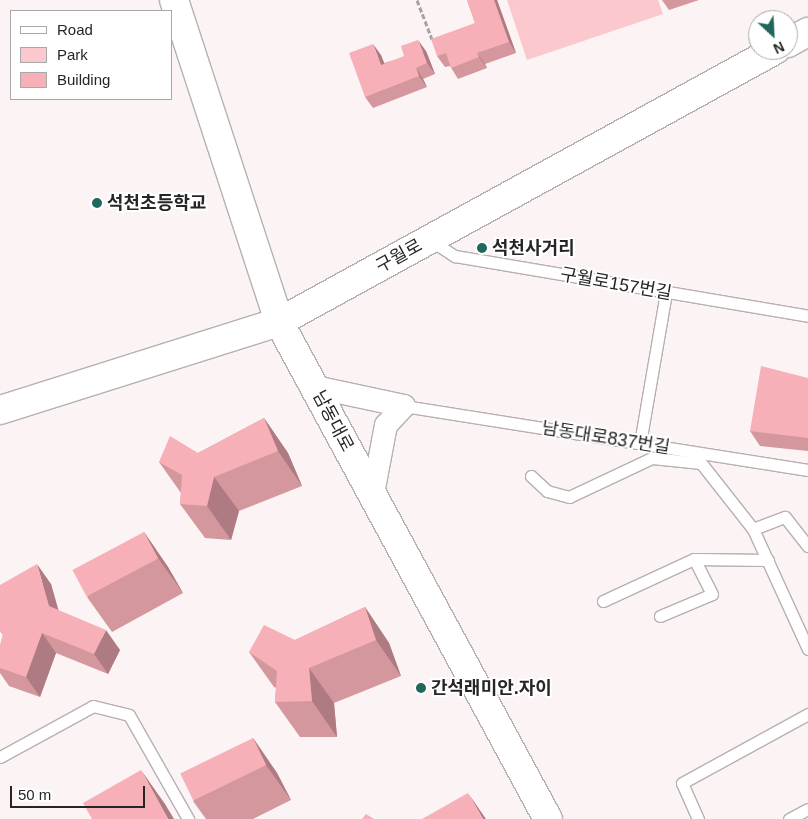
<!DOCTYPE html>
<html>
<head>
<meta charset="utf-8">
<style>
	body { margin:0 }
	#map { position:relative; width:808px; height:819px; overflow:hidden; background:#fbf3f4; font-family:Helvetica,"Noto Sans KR",sans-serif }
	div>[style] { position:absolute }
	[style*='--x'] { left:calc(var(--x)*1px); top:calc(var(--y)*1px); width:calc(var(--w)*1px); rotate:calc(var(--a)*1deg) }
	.green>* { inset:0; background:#fac8cd }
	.path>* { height:3px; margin-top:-1.5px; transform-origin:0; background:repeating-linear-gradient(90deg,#a7a2a2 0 5px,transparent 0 7.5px) }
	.roads { filter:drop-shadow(1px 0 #b7b0b0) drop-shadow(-1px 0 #b7b0b0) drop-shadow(0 1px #b7b0b0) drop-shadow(0 -1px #b7b0b0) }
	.lane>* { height:11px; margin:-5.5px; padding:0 5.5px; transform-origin:5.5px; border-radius:5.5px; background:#fff }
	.street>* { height:22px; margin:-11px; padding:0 11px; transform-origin:11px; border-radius:11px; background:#fff }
	.secondary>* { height:28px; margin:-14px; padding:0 14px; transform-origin:14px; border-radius:14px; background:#fff }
	.wall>* { inset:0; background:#d4979e }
	.shaded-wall>* { inset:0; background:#ad7b81 }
	.building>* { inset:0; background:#f7b0b8; transform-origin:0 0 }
	.dots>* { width:14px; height:14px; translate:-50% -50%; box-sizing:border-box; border:2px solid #fff; border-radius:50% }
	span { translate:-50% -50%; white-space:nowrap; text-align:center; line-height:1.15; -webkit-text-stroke:4px #fff; paint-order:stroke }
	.poi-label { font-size:18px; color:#272525; font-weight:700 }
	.left { translate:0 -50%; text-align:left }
	.street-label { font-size:18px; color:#272525 }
	.legend { position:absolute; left:10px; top:10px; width:162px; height:90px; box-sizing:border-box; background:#fff; border:1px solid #a9a8a8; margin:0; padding:6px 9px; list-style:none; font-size:15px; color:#272525 }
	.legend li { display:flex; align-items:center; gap:10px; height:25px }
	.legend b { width:25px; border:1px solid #a9a8a8 }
	.north { position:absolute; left:748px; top:10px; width:50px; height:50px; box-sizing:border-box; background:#fff; border:1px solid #a9a8a8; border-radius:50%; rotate:155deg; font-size:14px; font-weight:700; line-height:20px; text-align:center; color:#272525 }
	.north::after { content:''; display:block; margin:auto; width:18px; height:22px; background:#21685c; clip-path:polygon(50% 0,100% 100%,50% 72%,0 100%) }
	.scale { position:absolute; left:10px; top:786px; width:135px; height:22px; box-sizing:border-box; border:2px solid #272525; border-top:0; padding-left:6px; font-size:15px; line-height:18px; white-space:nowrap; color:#272525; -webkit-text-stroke:4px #fff; paint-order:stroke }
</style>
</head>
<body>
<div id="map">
	<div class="green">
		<div style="clip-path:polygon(507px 0,658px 0,663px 14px,527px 60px)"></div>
	</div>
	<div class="path">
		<div style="--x:417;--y:0;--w:42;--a:69"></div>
	</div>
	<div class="roads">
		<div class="lane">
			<div style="--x:430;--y:240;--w:30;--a:33"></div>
			<div style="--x:455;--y:256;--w:358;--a:9.6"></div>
			<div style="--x:404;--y:406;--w:409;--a:9"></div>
			<div style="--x:640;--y:443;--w:153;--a:-80.2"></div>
			<div style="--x:531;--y:476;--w:22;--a:43"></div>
			<div style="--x:547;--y:491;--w:23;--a:15"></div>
			<div style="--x:569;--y:497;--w:92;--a:-25.2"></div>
			<div style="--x:652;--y:458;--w:49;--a:5.8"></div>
			<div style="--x:701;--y:463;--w:84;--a:51.8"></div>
			<div style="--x:753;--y:529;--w:132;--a:65.4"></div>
			<div style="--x:753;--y:529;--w:34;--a:-21"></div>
			<div style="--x:785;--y:517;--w:37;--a:52"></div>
			<div style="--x:603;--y:601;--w:100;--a:-24.8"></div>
			<div style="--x:694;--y:559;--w:74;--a:0.8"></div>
			<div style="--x:660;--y:616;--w:56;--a:-22.9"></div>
			<div style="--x:712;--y:594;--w:39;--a:-117"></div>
			<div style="--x:0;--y:757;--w:106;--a:-28.7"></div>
			<div style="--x:93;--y:706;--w:37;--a:14"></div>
			<div style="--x:129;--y:715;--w:120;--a:60.4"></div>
			<div style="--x:698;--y:819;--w:39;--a:-114"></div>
			<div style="--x:682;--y:783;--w:144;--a:-28.7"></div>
			<div style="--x:789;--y:819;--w:21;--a:-28"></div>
		</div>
		<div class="street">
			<div style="--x:315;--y:387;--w:91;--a:12.1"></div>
			<div style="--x:404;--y:406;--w:26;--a:133"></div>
			<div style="--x:386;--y:425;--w:70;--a:100.7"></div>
		</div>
		<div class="secondary">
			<div style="--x:174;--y:0;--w:339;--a:71.9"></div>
			<div style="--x:279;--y:322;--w:565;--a:61.58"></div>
			<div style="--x:788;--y:43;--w:23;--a:-29"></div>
			<div style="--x:0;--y:410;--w:293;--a:-17.5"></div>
			<div style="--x:279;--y:322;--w:566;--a:-28.74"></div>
		</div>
	</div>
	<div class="wall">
		<div style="clip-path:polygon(467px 0,497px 0,516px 53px,485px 64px,487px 68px,458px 79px,450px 66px,445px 67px,437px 56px,475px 23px)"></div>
		<div style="clip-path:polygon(662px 0,699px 0,669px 10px)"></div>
		<div style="clip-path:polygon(426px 51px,435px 74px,423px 79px,427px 87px,373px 108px,365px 97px,381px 55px,384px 63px)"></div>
		<div style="clip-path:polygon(808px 378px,808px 451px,760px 446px,750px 431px)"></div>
		<div style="clip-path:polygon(264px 418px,288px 453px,302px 486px,239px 511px,231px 540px,205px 538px,180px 504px,181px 493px,159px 462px,198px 453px)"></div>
		<div style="clip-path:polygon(144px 532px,168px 567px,183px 593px,112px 632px,87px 597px)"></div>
		<div style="clip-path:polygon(51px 584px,58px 610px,120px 650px,108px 674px,56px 653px,40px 697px,9px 686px,0 673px,0 646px,3px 635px,0 631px,0 585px)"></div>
		<div style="clip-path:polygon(365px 607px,389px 643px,401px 676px,334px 703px,337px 737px,300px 737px,275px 702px,276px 688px,274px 687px,249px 652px,295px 640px)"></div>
		<div style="clip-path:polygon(253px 738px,277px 773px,291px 800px,253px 819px,206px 819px,193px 801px)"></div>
	</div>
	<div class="shaded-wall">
		<div style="clip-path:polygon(494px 0,497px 0,516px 53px,509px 42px)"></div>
		<div style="clip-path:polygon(418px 40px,426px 51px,435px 74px,427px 63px)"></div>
		<div style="clip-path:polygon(373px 44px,381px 55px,389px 76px,381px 65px)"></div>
		<div style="clip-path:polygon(477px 53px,485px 64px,487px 68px,479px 57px)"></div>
		<div style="clip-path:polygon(416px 68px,423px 79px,427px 87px,419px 76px)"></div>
		<div style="clip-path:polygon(264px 418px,288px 453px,302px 486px,278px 451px)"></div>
		<div style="clip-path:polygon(214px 477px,239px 511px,231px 540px,207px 506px)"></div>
		<div style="clip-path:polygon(144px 532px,168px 567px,183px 593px,158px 558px)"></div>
		<div style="clip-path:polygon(37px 564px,51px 584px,63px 626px,49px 606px)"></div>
		<div style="clip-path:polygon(365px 607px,389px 643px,401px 676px,376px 640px)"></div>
		<div style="clip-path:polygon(106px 630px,120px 650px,108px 674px,94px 654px)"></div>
		<div style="clip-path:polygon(42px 633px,56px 653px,40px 697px,26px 677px)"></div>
		<div style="clip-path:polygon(309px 668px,334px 703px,337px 737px,312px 701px)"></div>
		<div style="clip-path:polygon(253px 738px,277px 773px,291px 800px,266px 765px)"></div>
		<div style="clip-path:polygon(141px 770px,165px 804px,174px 819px,168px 819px)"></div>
		<div style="clip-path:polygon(468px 793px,486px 819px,483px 819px)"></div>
	</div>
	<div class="building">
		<div style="clip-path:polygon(467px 0,494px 0,509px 42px,477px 53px,479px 57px,451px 68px,446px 53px,437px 56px,431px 39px,475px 23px)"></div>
		<div style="clip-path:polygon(418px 40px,427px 63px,416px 68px,419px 76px,365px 97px,349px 53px,373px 44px,381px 65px,404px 56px,401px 46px)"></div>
		<div style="clip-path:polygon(761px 366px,808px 378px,808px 438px,750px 431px)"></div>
		<div style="clip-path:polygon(264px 418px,278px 451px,214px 477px,207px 506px,180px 504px,182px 475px,159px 462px,170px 436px,198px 453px)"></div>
		<div style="left:144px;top:532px;width:30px;height:81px;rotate:62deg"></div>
		<div style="clip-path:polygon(37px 564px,49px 606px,106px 630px,94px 654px,42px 633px,26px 677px,0 668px,0 646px,3px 634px,0 630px,0 585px)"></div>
		<div style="clip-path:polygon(365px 607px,376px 640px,309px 668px,312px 701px,275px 702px,277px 671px,249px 652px,264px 625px,295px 640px)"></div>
		<div style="left:253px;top:738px;width:30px;height:81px;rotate:64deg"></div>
		<div style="clip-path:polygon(141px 770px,168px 819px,92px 819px,83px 803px)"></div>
		<div style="clip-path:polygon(468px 793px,483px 819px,422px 819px)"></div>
		<div style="clip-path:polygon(366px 814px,374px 819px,362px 819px)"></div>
	</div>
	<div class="dots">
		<div style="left:97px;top:203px;background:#21685c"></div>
		<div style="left:482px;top:248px;background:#21685c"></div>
		<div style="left:421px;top:688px;background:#21685c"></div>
	</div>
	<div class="poi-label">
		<span class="left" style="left:107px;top:203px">석천초등학교</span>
		<span class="left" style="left:492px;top:248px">석천사거리</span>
		<span class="left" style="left:431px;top:688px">간석래미안.자이</span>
	</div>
	<div class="street-label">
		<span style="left:399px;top:256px;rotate:-29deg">구월로</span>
		<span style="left:616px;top:284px;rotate:10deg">구월로157번길</span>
		<span style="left:333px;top:421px;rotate:62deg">남동대로</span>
		<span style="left:606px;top:438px;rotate:9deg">남동대로837번길</span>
	</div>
	<ul class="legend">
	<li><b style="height:6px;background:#fff"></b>Road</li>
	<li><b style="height:14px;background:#fac8cd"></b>Park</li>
	<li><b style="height:14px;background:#f7b0b8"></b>Building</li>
	</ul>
	<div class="north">N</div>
	<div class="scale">50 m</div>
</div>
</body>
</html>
